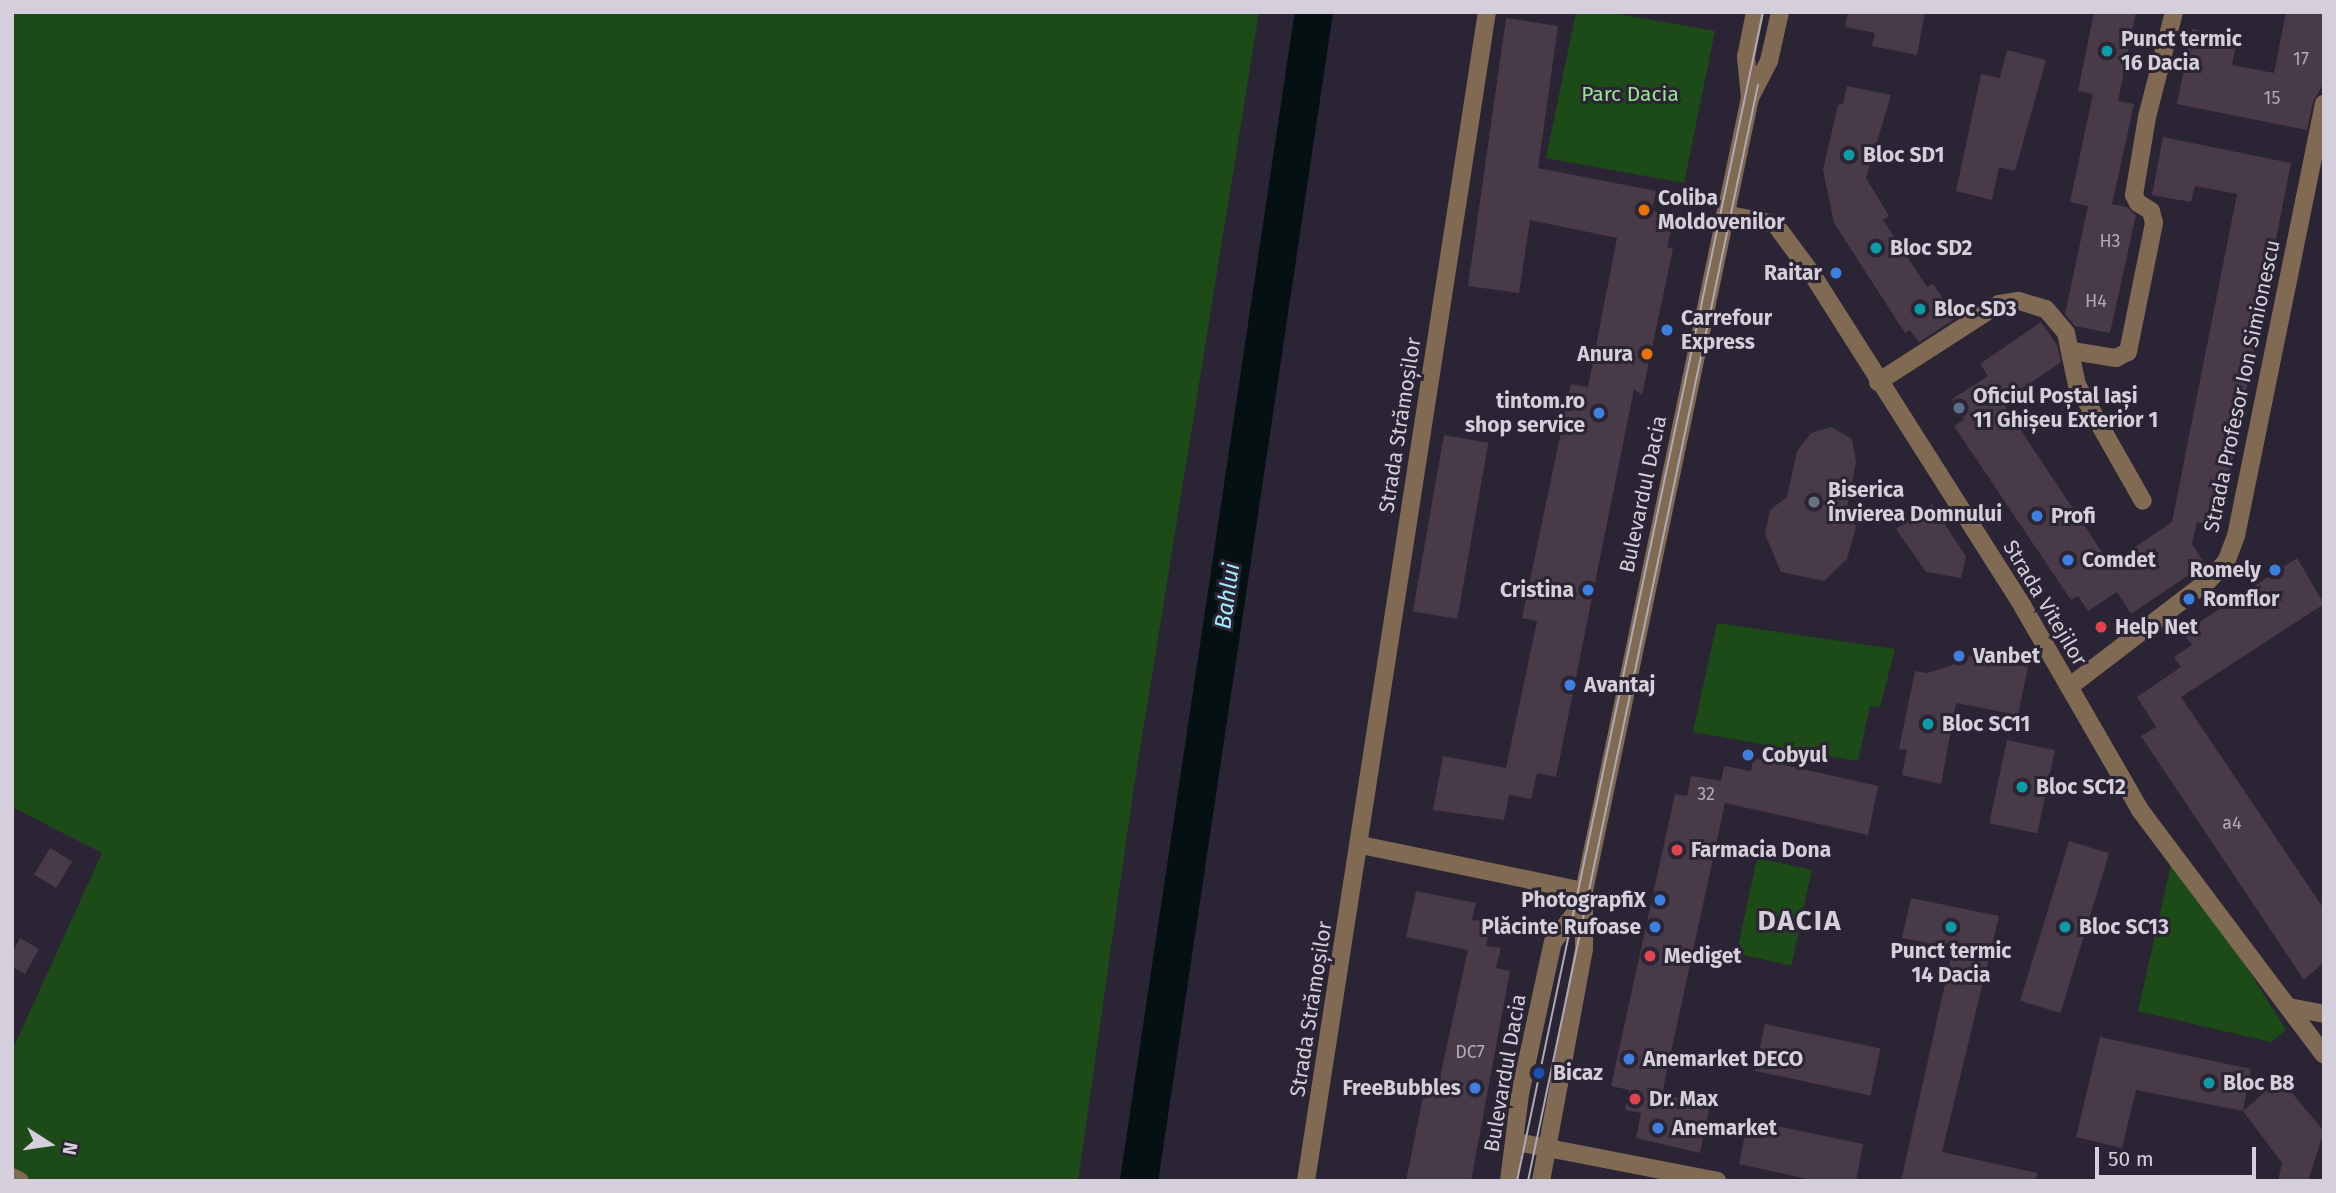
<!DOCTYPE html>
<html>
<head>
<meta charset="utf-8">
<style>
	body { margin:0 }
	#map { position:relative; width:2336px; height:1193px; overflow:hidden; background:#2b2434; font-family:"Fira Sans",sans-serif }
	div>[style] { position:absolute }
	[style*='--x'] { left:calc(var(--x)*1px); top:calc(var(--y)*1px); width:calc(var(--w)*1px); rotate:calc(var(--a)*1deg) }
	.green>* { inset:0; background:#1d4b17; transform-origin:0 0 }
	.river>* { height:38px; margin:-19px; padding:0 19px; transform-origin:19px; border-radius:19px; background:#041012 }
	.building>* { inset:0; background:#493a48; transform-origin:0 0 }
	.minor>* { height:18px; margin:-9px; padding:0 9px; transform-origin:9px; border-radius:9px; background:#806a53 }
	.tram>* { height:2px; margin:-1px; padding:0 1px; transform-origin:1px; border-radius:1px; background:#afa9b5 }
	.dots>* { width:19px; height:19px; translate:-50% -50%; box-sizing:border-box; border:4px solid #2b2434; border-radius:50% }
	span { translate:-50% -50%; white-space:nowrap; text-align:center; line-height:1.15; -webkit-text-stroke:6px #2b2434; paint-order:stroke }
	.number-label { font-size:18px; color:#b1aab6 }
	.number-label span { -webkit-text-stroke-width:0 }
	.poi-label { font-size:21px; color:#d4cfda; font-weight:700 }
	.left { translate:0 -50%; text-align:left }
	.right { translate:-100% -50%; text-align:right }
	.park-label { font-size:21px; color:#9be292 }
	.street-label { font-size:21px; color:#d4cfda }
	.water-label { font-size:23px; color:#a1edfd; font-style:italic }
	.district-label { font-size:28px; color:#d4cfda; font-weight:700; letter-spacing:2px }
	.frame { position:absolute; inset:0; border:14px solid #d4cfda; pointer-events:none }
	.north { position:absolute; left:14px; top:1109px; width:70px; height:70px; -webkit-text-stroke:5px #2b2434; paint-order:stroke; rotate:102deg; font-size:19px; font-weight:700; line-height:28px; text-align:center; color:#d4cfda }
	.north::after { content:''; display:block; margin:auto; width:24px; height:32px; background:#d4cfda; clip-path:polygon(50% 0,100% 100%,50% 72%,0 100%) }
	.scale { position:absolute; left:2095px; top:1147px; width:161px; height:32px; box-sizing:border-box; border:4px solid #d4cfda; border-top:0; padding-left:9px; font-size:21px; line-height:24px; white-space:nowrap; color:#d4cfda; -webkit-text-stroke:5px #2b2434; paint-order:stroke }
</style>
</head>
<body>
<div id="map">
	<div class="green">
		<div style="clip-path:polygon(12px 12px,1259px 12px,1133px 793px,1078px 1181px,12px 1181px,12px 1051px,102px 853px,12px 807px)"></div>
		<div style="clip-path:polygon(1576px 12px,1606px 12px,1715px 31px,1684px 183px,1546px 158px)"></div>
		<div style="clip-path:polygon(1717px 623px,1895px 649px,1880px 707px,1870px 706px,1858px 761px,1693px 732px)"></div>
		<div style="clip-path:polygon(2174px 851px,2286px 1030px,2271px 1042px,2138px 1011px)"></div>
		<div style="left:1757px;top:858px;width:56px;height:98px;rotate:12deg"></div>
	</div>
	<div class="river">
		<div style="--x:1139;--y:1181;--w:1182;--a:-81.49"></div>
	</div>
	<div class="building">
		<div style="clip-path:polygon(1848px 12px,1925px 12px,1917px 55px,1872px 46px,1875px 33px,1845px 27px)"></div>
		<div style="clip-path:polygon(2094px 12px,2136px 12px,2118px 101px,2134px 104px,2112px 204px,2127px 207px,2136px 215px,2110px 333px,2075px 326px,2065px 314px,2088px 206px,2070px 202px,2093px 94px,2078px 91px)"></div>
		<div style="clip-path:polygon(2286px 12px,2324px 12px,2324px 82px,2313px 102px,2307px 130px,2177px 104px,2192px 29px,2237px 38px,2232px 65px,2274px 73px)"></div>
		<div style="clip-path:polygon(1506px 18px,1558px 26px,1538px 168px,1656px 191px,1652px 211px,1659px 212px,1656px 227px,1671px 230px,1667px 247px,1673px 249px,1642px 395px,1634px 389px,1556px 777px,1537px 773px,1531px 799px,1509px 795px,1504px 820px,1433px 810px,1443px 756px,1506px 768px,1537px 621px,1522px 618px,1571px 384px,1588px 387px,1617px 238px,1530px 220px,1519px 293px,1468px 286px)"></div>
		<div style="clip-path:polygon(2007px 50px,2046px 60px,2015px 171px,1999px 167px,1992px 200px,1956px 191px,1981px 74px,2000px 78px)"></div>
		<div style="clip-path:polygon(1847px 86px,1891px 95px,1866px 178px,1889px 216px,1883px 220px,1927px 287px,1933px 284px,1956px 318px,1919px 342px,1910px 330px,1905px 333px,1834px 223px,1823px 170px,1838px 105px,1843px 104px)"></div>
		<div style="clip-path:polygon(2163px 137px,2291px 163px,2219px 527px,2197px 522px,2192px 544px,2205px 564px,2131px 614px,2117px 592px,2088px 611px,2078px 596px,2071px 600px,1954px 426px,1964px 419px,1951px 400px,1988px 376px,1980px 364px,2041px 322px,2057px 345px,2061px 362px,2002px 402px,2110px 564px,2172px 522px,2237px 194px,2195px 186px,2191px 202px,2152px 195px)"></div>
		<div style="clip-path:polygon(1831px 427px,1852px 439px,1856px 462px,1847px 508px,1856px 527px,1847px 559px,1824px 581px,1781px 572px,1765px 534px,1770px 510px,1787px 497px,1797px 451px,1811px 433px)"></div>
		<div style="left:1444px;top:435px;width:45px;height:179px;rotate:10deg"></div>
		<div style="clip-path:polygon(1932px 504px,1966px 557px,1961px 578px,1926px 572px,1896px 529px)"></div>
		<div style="clip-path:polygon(2297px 558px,2324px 604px,2181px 697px,2324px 909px,2324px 962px,2304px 980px,2141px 736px,2156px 727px,2137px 697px,2181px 667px,2174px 657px,2192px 645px,2183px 633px)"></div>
		<div style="clip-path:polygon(1956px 653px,2028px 667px,2018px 715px,1956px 703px,1941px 784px,1902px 775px,1907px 750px,1899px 749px,1915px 671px,1927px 673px,1953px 665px)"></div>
		<div style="left:2007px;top:740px;width:49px;height:85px;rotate:12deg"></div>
		<div style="clip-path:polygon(1753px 758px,1878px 786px,1868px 835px,1725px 803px,1662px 1094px,1710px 1105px,1700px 1153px,1636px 1138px,1641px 1113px,1625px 1110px,1629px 1090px,1611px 1086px,1675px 794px,1687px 796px,1691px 776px,1721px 781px,1724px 766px,1751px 771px)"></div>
		<div style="left:2069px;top:841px;width:42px;height:167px;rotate:17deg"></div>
		<div style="left:50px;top:848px;width:26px;height:31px;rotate:31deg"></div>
		<div style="clip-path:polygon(1416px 891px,1476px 903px,1472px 920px,1491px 922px,1486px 946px,1501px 948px,1496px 968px,1510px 971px,1471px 1181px,1406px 1181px,1424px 1092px,1436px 1095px,1468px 950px,1406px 937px)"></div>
		<div style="clip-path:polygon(1911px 898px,1999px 916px,1942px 1152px,2037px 1173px,2036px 1181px,1901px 1181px,1953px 948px,1902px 938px)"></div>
		<div style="clip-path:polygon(20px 938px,39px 949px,25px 974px,12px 967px,12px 953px)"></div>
		<div style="left:1765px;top:1024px;width:118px;height:48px;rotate:12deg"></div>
		<div style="clip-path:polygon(2100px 1037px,2251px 1069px,2243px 1111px,2280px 1079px,2324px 1131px,2308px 1181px,2278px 1181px,2282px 1163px,2243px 1111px,2136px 1090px,2122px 1148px,2076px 1137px)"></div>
		<div style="clip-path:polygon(1748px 1120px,1863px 1144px,1856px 1181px,1816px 1181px,1739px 1164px)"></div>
	</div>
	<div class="minor">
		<div style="--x:1750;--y:98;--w:41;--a:-95.6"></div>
		<div style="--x:1746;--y:57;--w:46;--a:-78.7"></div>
		<div style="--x:1725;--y:214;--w:51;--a:11.3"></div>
		<div style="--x:1775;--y:224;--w:62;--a:53.5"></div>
		<div style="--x:1812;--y:274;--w:394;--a:57.6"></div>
		<div style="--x:2023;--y:607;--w:234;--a:60"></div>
		<div style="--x:2140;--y:810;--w:306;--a:53.1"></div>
		<div style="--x:2072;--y:351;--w:45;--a:9"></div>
		<div style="--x:2116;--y:358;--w:13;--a:-27"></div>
		<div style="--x:2128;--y:352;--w:132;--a:-78.6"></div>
		<div style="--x:2154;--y:223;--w:12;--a:-104"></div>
		<div style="--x:2151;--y:211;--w:15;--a:-148"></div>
		<div style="--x:2138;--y:203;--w:9;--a:-117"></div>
		<div style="--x:2134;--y:195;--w:79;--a:-80.5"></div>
		<div style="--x:2147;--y:117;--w:108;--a:-75.6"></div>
		<div style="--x:1878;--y:382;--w:144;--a:-32.8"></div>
		<div style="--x:1999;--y:304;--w:20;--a:-9"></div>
		<div style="--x:2019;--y:301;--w:28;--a:17"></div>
		<div style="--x:2046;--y:309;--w:31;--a:50"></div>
		<div style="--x:2066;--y:333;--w:53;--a:78.1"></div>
		<div style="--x:2077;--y:385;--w:133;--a:60.4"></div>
		<div style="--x:2069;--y:687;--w:176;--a:-37.4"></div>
		<div style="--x:2209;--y:580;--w:25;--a:-47"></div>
		<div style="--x:2226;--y:562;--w:28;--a:-69"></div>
		<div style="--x:2236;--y:536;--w:441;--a:-78.5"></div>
		<div style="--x:1361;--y:845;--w:228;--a:11.7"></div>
		<div style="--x:2289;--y:1007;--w:36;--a:11"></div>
		<div style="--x:1517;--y:1142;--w:204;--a:11"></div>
		<div style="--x:12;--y:1177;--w:9;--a:27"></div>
		<div style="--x:1306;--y:1181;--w:1183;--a:-81.2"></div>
		<div style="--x:1509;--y:1181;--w:88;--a:-82.8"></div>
		<div style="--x:1520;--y:1094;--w:156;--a:-77.8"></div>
		<div style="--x:1553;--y:942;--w:53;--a:-52.7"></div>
		<div style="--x:1541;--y:1181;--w:236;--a:-79.5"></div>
		<div style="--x:1584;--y:949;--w:58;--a:-90"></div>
		<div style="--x:1584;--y:891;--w:810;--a:-78.18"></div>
		<div style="--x:1750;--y:98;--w:42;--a:-62.8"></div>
		<div style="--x:1769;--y:61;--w:50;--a:-77.3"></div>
	</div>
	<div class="tram">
		<div style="--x:1517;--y:1181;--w:1195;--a:-78.12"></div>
		<div style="--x:1528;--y:1181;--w:1120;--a:-78.15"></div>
	</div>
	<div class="dots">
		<div style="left:2107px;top:51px;background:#0f9aa8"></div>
		<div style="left:1849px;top:155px;background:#0f9aa8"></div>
		<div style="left:1644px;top:210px;background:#e8710a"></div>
		<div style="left:1876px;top:248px;background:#0f9aa8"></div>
		<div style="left:1836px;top:273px;background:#3f7fe0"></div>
		<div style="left:1920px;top:309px;background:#0f9aa8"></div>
		<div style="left:1667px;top:330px;background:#3f7fe0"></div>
		<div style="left:1647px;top:354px;background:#e8710a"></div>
		<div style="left:1959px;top:408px;background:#5c6f8a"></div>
		<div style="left:1599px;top:413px;background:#3f7fe0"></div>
		<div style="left:1814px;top:502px;background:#6b7280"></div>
		<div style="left:2037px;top:516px;background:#3f7fe0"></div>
		<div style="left:2068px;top:560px;background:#3f7fe0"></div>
		<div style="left:2275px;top:570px;background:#3f7fe0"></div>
		<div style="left:1588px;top:590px;background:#3f7fe0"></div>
		<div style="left:2189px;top:599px;background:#3f7fe0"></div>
		<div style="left:2101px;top:627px;background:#e0444e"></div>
		<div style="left:1959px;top:656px;background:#3f7fe0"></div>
		<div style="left:1570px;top:685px;background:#3f7fe0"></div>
		<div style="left:1928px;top:724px;background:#0f9aa8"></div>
		<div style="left:1748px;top:755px;background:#3f7fe0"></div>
		<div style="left:2022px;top:787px;background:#0f9aa8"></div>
		<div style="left:1677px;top:850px;background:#e0444e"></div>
		<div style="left:1660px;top:900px;background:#3f7fe0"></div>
		<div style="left:1655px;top:927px;background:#3f7fe0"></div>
		<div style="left:1951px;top:927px;background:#0f9aa8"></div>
		<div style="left:2065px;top:927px;background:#0f9aa8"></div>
		<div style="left:1650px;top:956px;background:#e0444e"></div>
		<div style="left:1629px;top:1059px;background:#3f7fe0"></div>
		<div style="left:1539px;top:1073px;background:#1a4fb4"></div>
		<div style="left:2209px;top:1083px;background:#0f9aa8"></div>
		<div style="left:1475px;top:1088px;background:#3f7fe0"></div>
		<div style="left:1635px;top:1099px;background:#e0444e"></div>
		<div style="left:1658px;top:1128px;background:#3f7fe0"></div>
	</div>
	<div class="number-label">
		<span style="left:2301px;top:59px">17</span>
		<span style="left:2272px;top:98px">15</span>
		<span style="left:2110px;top:241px">H3</span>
		<span style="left:2096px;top:301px">H4</span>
		<span style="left:1706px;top:794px">32</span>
		<span style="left:2232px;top:823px">a4</span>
		<span style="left:1470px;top:1052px">DC7</span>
	</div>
	<div class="poi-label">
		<span class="left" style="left:2121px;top:51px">Punct termic<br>16 Dacia</span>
		<span class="left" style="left:1863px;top:155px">Bloc SD1</span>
		<span class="left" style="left:1658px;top:210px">Coliba<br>Moldovenilor</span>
		<span class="left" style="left:1890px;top:248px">Bloc SD2</span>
		<span class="right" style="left:1822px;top:273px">Raitar</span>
		<span class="left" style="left:1934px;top:309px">Bloc SD3</span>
		<span class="left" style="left:1681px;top:330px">Carrefour<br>Express</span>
		<span class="right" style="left:1633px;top:354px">Anura</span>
		<span class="left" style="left:1973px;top:408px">Oficiul Poștal Iași<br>11 Ghișeu Exterior 1</span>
		<span class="right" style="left:1585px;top:413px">tintom.ro<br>shop service</span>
		<span class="left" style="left:1828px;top:502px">Biserica<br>Învierea Domnului</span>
		<span class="left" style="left:2051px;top:516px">Profi</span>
		<span class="left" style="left:2082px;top:560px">Comdet</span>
		<span class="right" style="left:2261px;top:570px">Romely</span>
		<span class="right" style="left:1574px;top:590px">Cristina</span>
		<span class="left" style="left:2203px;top:599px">Romflor</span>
		<span class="left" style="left:2115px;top:627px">Help Net</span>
		<span class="left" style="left:1973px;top:656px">Vanbet</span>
		<span class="left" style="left:1584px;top:685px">Avantaj</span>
		<span class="left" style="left:1942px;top:724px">Bloc SC11</span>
		<span class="left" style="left:1762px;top:755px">Cobyul</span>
		<span class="left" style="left:2036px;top:787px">Bloc SC12</span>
		<span class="left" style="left:1691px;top:850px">Farmacia Dona</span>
		<span class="right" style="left:1646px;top:900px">PhotograpfiX</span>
		<span class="right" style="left:1641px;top:927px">Plăcinte Rufoase</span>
		<span class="left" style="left:2079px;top:927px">Bloc SC13</span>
		<span style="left:1951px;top:963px">Punct termic<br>14 Dacia</span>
		<span class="left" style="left:1664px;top:956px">Mediget</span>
		<span class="left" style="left:1643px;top:1059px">Anemarket DECO</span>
		<span class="left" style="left:1553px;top:1073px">Bicaz</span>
		<span class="left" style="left:2223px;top:1083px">Bloc B8</span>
		<span class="right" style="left:1461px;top:1088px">FreeBubbles</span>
		<span class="left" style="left:1649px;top:1099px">Dr. Max</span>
		<span class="left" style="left:1672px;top:1128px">Anemarket</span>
	</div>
	<div class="park-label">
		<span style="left:1630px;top:94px">Parc Dacia</span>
	</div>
	<div class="street-label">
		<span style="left:2242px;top:386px;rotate:-78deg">Strada Profesor Ion Simionescu</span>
		<span style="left:1400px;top:425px;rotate:-81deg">Strada Strămoșilor</span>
		<span style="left:1643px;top:494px;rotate:-78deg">Bulevardul Dacia</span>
		<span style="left:2045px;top:603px;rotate:59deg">Strada Vitejilor</span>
		<span style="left:1311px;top:1009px;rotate:-81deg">Strada Strămoșilor</span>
		<span style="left:1505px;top:1073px;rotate:-80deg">Bulevardul Dacia</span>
	</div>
	<div class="water-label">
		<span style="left:1227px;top:596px;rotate:-82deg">Bahlui</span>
	</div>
	<div class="district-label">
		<span style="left:1800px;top:921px">DACIA</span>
	</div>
	<div class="frame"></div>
	<div class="north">N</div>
	<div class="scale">50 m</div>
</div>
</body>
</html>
